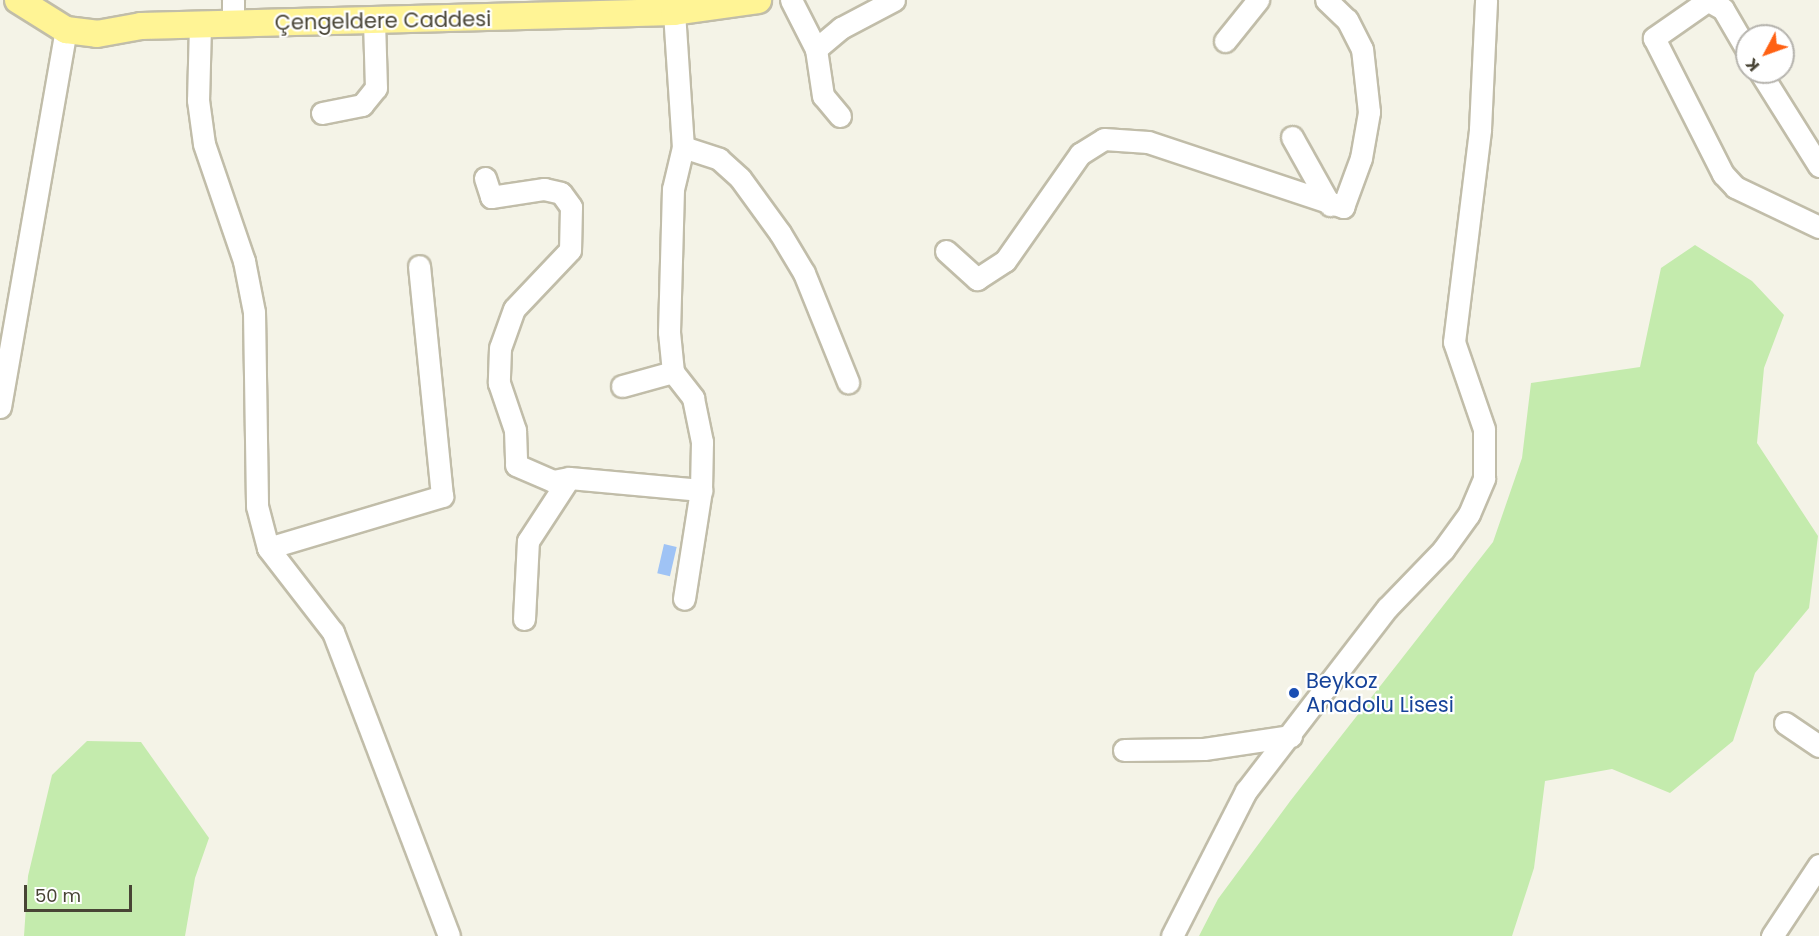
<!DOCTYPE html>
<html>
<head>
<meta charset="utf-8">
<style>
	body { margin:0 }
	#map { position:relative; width:1819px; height:936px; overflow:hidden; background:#f4f3e7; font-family:Poppins,sans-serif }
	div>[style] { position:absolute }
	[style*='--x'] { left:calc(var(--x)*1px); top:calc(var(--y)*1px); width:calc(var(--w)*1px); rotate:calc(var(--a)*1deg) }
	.green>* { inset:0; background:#c4ebad }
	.water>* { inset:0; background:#9fc3f5; transform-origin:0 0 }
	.roads { filter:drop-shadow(2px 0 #c1bda9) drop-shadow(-2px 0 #c1bda9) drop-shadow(0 2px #c1bda9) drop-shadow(0 -2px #c1bda9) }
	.minor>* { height:21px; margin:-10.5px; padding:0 10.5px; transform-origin:10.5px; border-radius:10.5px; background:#fff }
	.major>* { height:26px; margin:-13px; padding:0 13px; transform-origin:13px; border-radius:13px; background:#fff495 }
	.dots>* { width:16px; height:16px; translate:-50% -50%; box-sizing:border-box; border:3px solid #fff; border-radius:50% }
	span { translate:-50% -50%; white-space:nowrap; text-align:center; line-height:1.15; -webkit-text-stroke:4.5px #fff; paint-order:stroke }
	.street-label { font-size:21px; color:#484435 }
	.transit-label { font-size:21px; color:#164399 }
	.left { translate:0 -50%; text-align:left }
	.north { position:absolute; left:1735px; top:24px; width:60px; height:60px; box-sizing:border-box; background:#fff; border:2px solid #b6b4ae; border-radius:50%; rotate:229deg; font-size:16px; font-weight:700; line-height:24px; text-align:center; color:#484435 }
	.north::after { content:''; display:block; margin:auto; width:21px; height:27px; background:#ff6113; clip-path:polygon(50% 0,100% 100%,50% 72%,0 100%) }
	.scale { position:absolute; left:24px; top:885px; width:108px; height:27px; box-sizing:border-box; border:3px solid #484435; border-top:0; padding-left:8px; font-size:18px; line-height:21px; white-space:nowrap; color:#484435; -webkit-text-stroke:4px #fff; paint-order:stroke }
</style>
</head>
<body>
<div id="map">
	<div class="green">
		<div style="clip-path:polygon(1695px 245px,1752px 281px,1784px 315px,1764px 368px,1757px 443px,1818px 536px,1809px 608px,1755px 673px,1733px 741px,1670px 793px,1612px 769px,1545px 781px,1534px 868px,1512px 936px,1199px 936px,1218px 899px,1291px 800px,1493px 542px,1522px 458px,1531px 383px,1640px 367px,1661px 268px)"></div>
		<div style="clip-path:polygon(87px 741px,141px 742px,209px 838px,195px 878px,185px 936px,24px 936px,28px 876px,52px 775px)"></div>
	</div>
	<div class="water">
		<div style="left:664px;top:544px;width:13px;height:30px;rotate:13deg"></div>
	</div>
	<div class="roads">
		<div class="minor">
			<div style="--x:791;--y:0;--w:55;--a:63"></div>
			<div style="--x:1707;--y:0;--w:18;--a:29"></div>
			<div style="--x:1723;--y:9;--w:48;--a:59.7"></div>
			<div style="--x:1707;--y:1;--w:65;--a:145.1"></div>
			<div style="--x:1654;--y:38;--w:153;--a:63.1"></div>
			<div style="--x:1723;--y:174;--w:18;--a:47"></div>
			<div style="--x:1735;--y:187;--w:93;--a:25.5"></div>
			<div style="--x:674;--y:12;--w:135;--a:86.2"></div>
			<div style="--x:683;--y:147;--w:43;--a:103.4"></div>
			<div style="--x:673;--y:189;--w:143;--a:91.6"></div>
			<div style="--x:669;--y:332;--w:40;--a:84.3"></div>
			<div style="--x:673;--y:372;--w:33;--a:52"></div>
			<div style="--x:693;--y:398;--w:45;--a:78.4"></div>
			<div style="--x:702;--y:442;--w:48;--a:91.2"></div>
			<div style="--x:701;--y:490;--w:110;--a:98.9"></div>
			<div style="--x:233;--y:24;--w:24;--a:-90"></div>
			<div style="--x:200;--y:25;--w:75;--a:91.5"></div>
			<div style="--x:198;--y:100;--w:44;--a:82.2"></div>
			<div style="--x:204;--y:144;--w:124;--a:71.1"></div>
			<div style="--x:244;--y:261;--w:52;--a:78.9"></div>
			<div style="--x:254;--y:312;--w:194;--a:89.1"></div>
			<div style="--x:257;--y:506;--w:43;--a:75.3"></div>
			<div style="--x:268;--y:548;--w:182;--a:-16.6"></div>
			<div style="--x:442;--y:496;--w:231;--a:-95.7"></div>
			<div style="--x:1225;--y:41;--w:53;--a:-51.2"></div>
			<div style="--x:1760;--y:72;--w:111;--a:57.9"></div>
			<div style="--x:322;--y:113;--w:41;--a:-11.3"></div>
			<div style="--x:362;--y:105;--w:22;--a:-51"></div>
			<div style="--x:376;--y:88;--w:66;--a:-91.7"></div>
			<div style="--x:840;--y:116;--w:26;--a:-130"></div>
			<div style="--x:823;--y:96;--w:48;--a:-98.5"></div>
			<div style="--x:816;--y:49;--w:33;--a:-40"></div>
			<div style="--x:841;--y:28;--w:60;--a:-27.8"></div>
			<div style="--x:1292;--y:137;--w:78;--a:60.8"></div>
			<div style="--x:683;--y:147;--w:38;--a:18"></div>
			<div style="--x:719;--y:159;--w:28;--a:42"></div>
			<div style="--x:740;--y:178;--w:68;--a:54"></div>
			<div style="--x:780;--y:233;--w:47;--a:59"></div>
			<div style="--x:804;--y:273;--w:118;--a:68"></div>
			<div style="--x:485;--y:178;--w:20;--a:72"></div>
			<div style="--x:491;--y:197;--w:54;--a:-8.6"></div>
			<div style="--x:544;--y:189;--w:17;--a:13"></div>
			<div style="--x:561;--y:193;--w:17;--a:54"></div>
			<div style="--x:571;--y:207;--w:43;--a:91.3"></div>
			<div style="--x:570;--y:250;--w:81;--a:133.5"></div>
			<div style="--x:514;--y:309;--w:41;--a:109.7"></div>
			<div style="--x:500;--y:348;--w:35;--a:92"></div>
			<div style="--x:499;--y:383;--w:50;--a:71.2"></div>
			<div style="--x:515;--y:430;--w:35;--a:88"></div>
			<div style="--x:516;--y:465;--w:40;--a:23.4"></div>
			<div style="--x:553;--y:481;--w:16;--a:-11"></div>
			<div style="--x:569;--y:478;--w:133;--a:5.2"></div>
			<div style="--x:946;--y:251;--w:42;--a:42.1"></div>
			<div style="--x:977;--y:279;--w:33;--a:-33"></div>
			<div style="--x:1005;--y:261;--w:131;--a:-55"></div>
			<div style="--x:1080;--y:154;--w:28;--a:-32"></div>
			<div style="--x:1104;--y:139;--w:44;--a:3.9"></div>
			<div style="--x:1148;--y:142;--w:206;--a:18.4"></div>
			<div style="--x:1343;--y:207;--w:52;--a:-69.8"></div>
			<div style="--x:1361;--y:158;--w:47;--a:-80.1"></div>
			<div style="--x:1369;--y:112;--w:63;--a:-96.3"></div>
			<div style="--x:1362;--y:49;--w:33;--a:-117"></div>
			<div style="--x:1347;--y:20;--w:29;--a:-136"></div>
			<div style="--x:622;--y:386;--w:53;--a:-15.4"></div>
			<div style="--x:0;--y:407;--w:383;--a:-80.1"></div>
			<div style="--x:268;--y:548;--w:106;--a:52.3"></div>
			<div style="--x:333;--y:632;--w:325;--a:69.1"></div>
			<div style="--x:524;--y:619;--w:78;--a:-87.1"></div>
			<div style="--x:528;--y:541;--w:75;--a:-56.9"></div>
			<div style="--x:1785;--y:723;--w:41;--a:34.1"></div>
			<div style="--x:1124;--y:750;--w:80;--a:-0.7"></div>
			<div style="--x:1204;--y:749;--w:88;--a:-8.5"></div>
			<div style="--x:1172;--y:936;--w:163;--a:-63"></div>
			<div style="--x:1246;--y:791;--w:231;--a:-52.4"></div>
			<div style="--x:1387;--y:608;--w:81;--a:-46"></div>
			<div style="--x:1443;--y:550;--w:44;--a:-54.2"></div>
			<div style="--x:1469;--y:514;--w:39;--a:-67"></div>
			<div style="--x:1484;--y:478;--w:49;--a:-90"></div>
			<div style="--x:1484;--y:429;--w:92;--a:-109"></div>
			<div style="--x:1454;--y:342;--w:215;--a:-83"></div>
			<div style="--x:1480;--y:129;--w:129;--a:-87.3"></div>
			<div style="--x:1772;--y:936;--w:85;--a:-56.5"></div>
		</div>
		<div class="major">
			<div style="--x:18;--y:0;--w:57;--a:32"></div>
			<div style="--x:66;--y:30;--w:31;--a:7"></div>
			<div style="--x:97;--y:34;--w:45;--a:-10.3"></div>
			<div style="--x:141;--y:26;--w:533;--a:-1.5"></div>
			<div style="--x:674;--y:12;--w:85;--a:-8.1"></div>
		</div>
	</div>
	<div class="dots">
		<div style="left:1294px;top:693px;background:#1a4fb4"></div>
	</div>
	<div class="street-label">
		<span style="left:383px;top:21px;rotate:-1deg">Çengeldere Caddesi</span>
	</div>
	<div class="transit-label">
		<span class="left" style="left:1306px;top:693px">Beykoz<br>Anadolu Lisesi</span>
	</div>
	<div class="north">K</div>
	<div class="scale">50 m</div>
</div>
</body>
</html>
